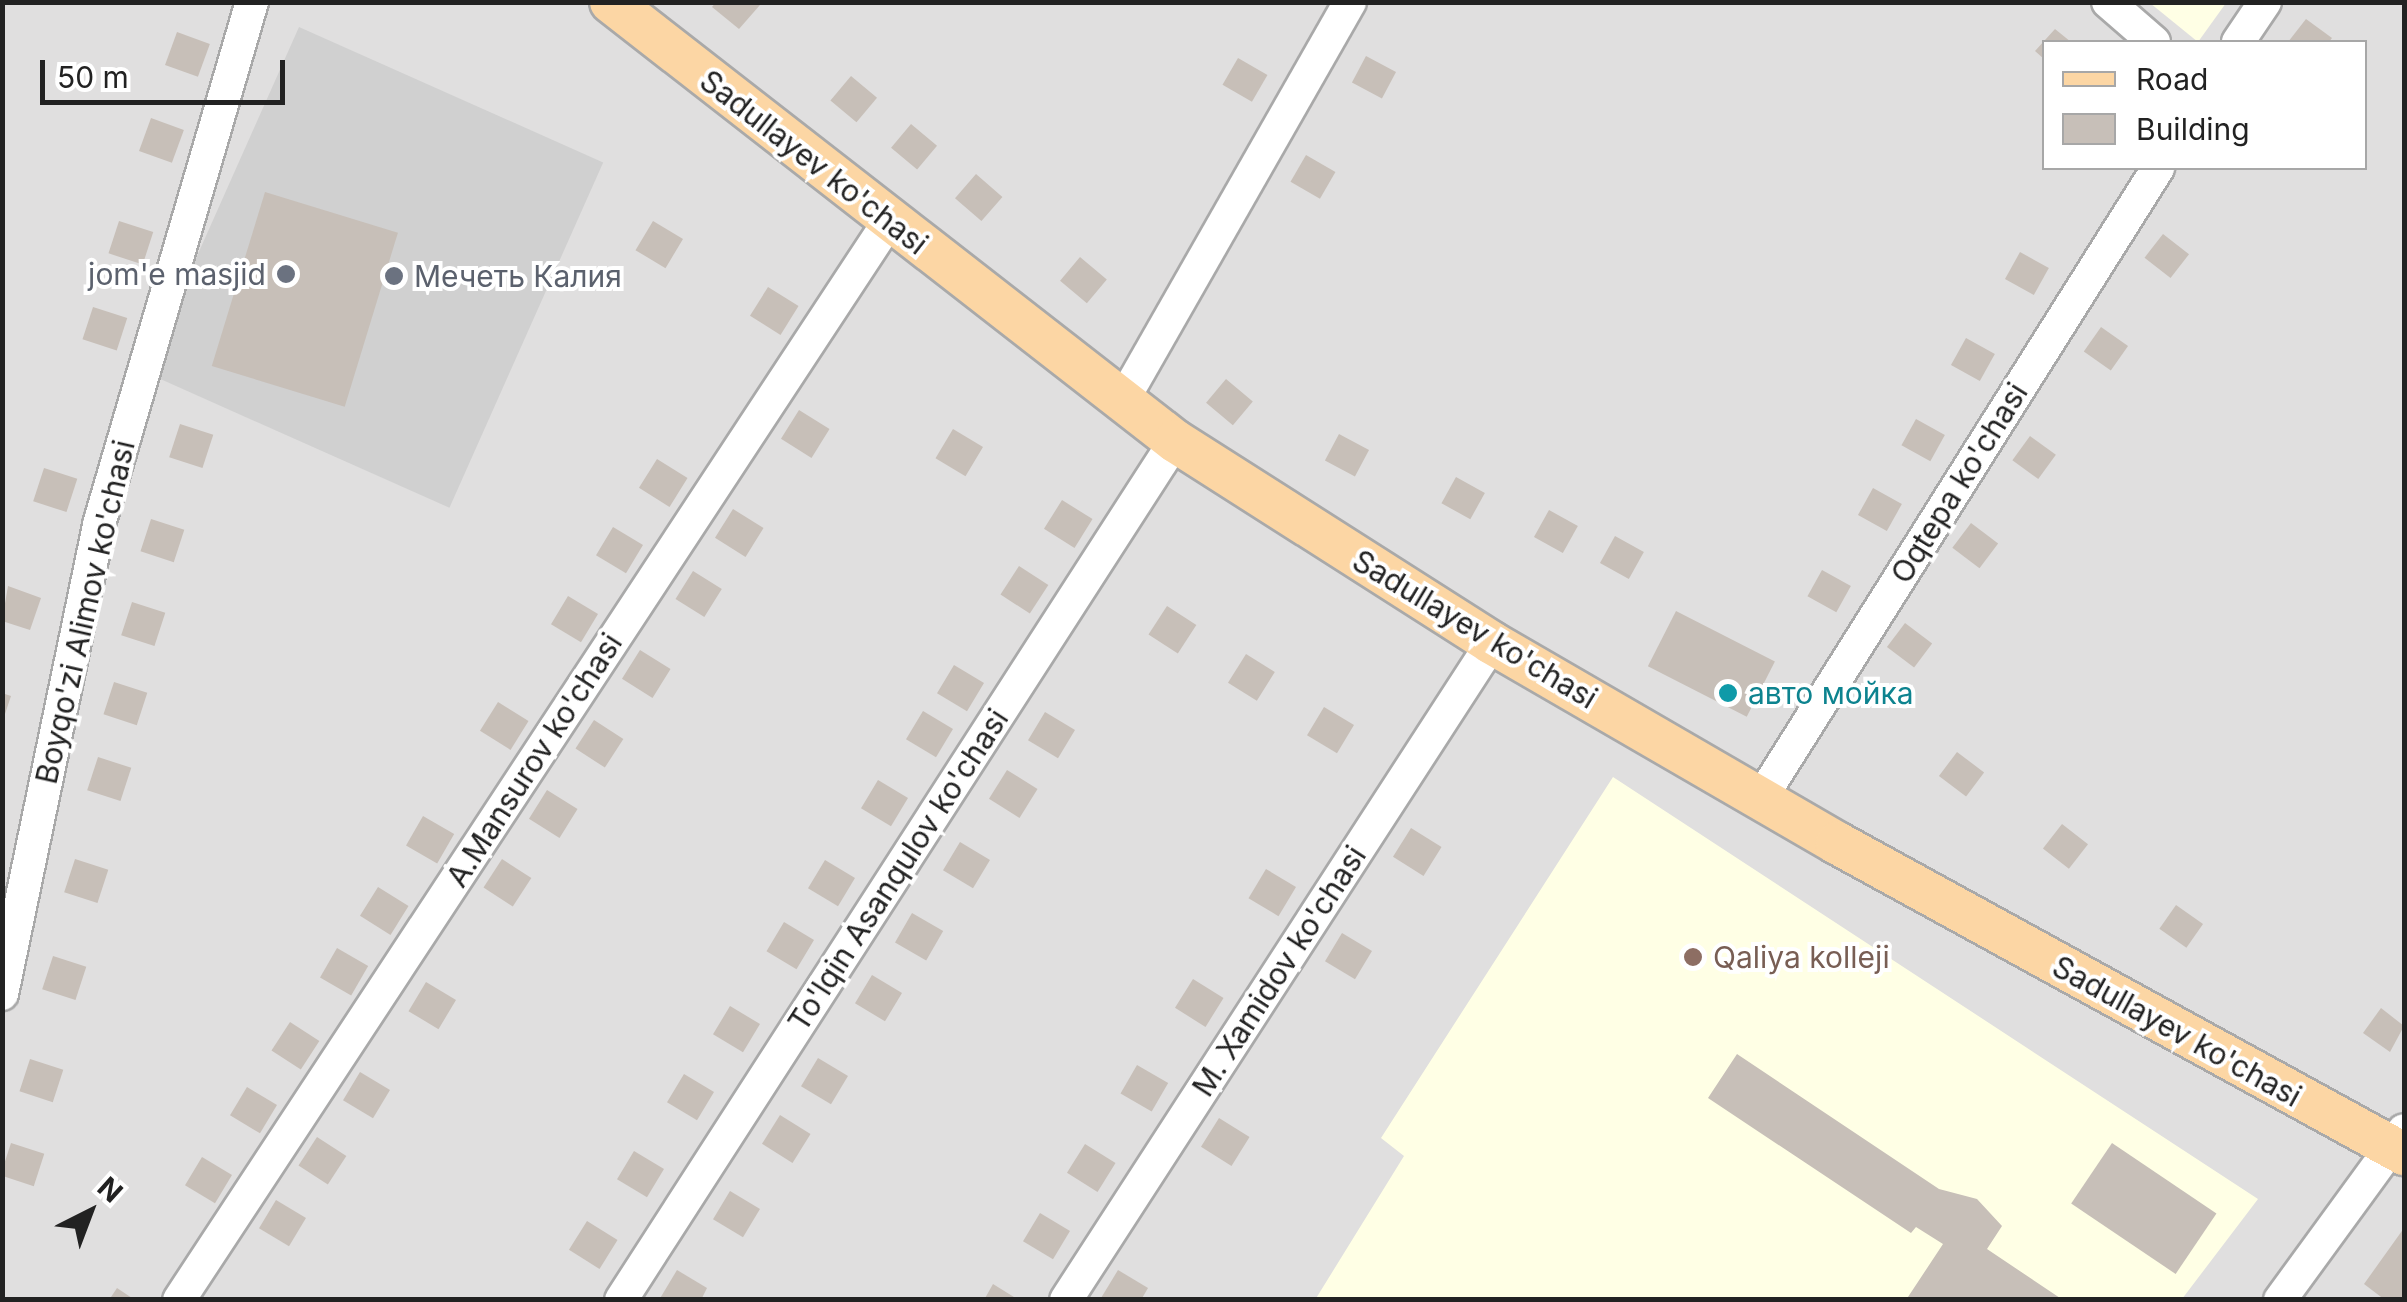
<!DOCTYPE html>
<html>
<head>
<meta charset="utf-8">
<style>
	body { margin:0 }
	#map { position:relative; width:2407px; height:1302px; overflow:hidden; background:#f2efe9; font-family:Inter,sans-serif }
	div>[style] { position:absolute }
	[style*='--x'] { left:calc(var(--x)*1px); top:calc(var(--y)*1px); width:calc(var(--w)*1px); rotate:calc(var(--a)*1deg) }
	.residential>* { inset:0; background:#e0dfdf }
	.education>* { inset:0; background:#ffffe5 }
	.religious>* { inset:0; background:#d0d0d0; transform-origin:0 0 }
	.building>* { inset:0; background:#c7bfb8; transform-origin:0 0 }
	.roads { filter:drop-shadow(2px 0 #a9a9a9) drop-shadow(-2px 0 #a9a9a9) drop-shadow(0 2px #a9a9a9) drop-shadow(0 -2px #a9a9a9) }
	.minor>* { height:32px; margin:-16px; padding:0 16px; transform-origin:16px; border-radius:16px; background:#fff }
	.major>* { height:42px; margin:-21px; padding:0 21px; transform-origin:21px; border-radius:21px; background:#fcd6a4 }
	.dots>* { width:28px; height:28px; translate:-50% -50%; box-sizing:border-box; border:5px solid #fff; border-radius:50% }
	span { translate:-50% -50%; white-space:nowrap; text-align:center; line-height:1.15; -webkit-text-stroke:8px #fff; paint-order:stroke }
	.street-label { font-size:30px; color:#222 }
	.worship-label { font-size:30px; color:#5b616d }
	.right { translate:-100% -50%; text-align:right }
	.left { translate:0 -50%; text-align:left }
	.culture-label { font-size:30px; color:#0d838f }
	.education-label { font-size:30px; color:#785e54 }
	.frame { position:absolute; inset:0; border:5px solid #222; pointer-events:none }
	.legend { position:absolute; left:2042px; top:40px; width:325px; height:130px; box-sizing:border-box; background:#fff; border:2px solid #a7a7a7; margin:0; padding:12px 18px; list-style:none; font-size:30px; color:#222 }
	.legend li { display:flex; align-items:center; gap:20px; height:50px }
	.legend b { width:50px; border:2px solid #a7a7a7 }
	.north { position:absolute; left:40px; top:1162px; width:100px; height:100px; -webkit-text-stroke:8px #fff; paint-order:stroke; rotate:42deg; font-size:28px; font-weight:700; line-height:40px; text-align:center; color:#222 }
	.north::after { content:''; display:block; margin:auto; width:35px; height:45px; background:#222; clip-path:polygon(50% 0,100% 100%,50% 72%,0 100%) }
	.scale { position:absolute; left:40px; top:60px; width:245px; height:45px; box-sizing:border-box; border:5px solid #222; border-top:0; padding-left:12px; font-size:30px; line-height:35px; white-space:nowrap; color:#222; -webkit-text-stroke:8px #fff; paint-order:stroke }
</style>
</head>
<body>
<div id="map">
	<div class="residential">
		<div style="clip-path:polygon(evenodd,3px 3px,2404px 3px,2404px 1299px,3px 1299px,3px 3px,2044px 42px,2364px 42px,2364px 168px,2044px 168px,2044px 42px)"></div>
	</div>
	<div class="education">
		<div style="clip-path:polygon(2150px 3px,2226px 3px,2198px 42px)"></div>
		<div style="clip-path:polygon(1613px 777px,2258px 1199px,2182px 1299px,1315px 1300px,1404px 1156px,1381px 1138px)"></div>
	</div>
	<div class="religious">
		<div style="left:299px;top:27px;width:333px;height:378px;rotate:24deg"></div>
	</div>
	<div class="building">
		<div style="clip-path:polygon(716px 2px,756px 2px,760px 5px,739px 29px,712px 7px)"></div>
		<div style="clip-path:polygon(2306px 19px,2332px 38px,2329px 42px,2288px 42px)"></div>
		<div style="clip-path:polygon(2055px 29px,2071px 42px,2044px 42px,2044px 59px,2035px 51px)"></div>
		<div style="left:177px;top:32px;width:35px;height:35px;rotate:20deg"></div>
		<div style="left:1366px;top:56px;width:34px;height:30px;rotate:28deg"></div>
		<div style="left:1238px;top:58px;width:34px;height:31px;rotate:30deg"></div>
		<div style="left:851px;top:76px;width:34px;height:32px;rotate:40deg"></div>
		<div style="left:151px;top:118px;width:35px;height:35px;rotate:20deg"></div>
		<div style="left:911px;top:124px;width:34px;height:31px;rotate:40deg"></div>
		<div style="left:1306px;top:155px;width:34px;height:31px;rotate:30deg"></div>
		<div style="left:976px;top:174px;width:35px;height:32px;rotate:41deg"></div>
		<div style="left:265px;top:192px;width:139px;height:182px;rotate:17deg"></div>
		<div style="left:119px;top:221px;width:36px;height:34px;rotate:18deg"></div>
		<div style="left:653px;top:221px;width:35px;height:34px;rotate:31deg"></div>
		<div style="left:2163px;top:234px;width:33px;height:30px;rotate:38deg"></div>
		<div style="left:2020px;top:252px;width:33px;height:31px;rotate:29deg"></div>
		<div style="left:1080px;top:257px;width:35px;height:31px;rotate:40deg"></div>
		<div style="left:768px;top:287px;width:36px;height:34px;rotate:32deg"></div>
		<div style="left:93px;top:307px;width:36px;height:34px;rotate:18deg"></div>
		<div style="left:2101px;top:327px;width:33px;height:30px;rotate:35deg"></div>
		<div style="left:1966px;top:338px;width:33px;height:31px;rotate:29deg"></div>
		<div style="left:1226px;top:379px;width:35px;height:31px;rotate:40deg"></div>
		<div style="left:799px;top:410px;width:36px;height:34px;rotate:32deg"></div>
		<div style="left:1916px;top:419px;width:33px;height:30px;rotate:29deg"></div>
		<div style="left:180px;top:424px;width:35px;height:35px;rotate:18deg"></div>
		<div style="left:953px;top:429px;width:35px;height:34px;rotate:31deg"></div>
		<div style="left:1339px;top:434px;width:34px;height:30px;rotate:28deg"></div>
		<div style="left:2030px;top:436px;width:32px;height:30px;rotate:36deg"></div>
		<div style="left:657px;top:459px;width:36px;height:34px;rotate:32deg"></div>
		<div style="left:44px;top:468px;width:35px;height:35px;rotate:18deg"></div>
		<div style="left:1456px;top:477px;width:33px;height:30px;rotate:29deg"></div>
		<div style="left:1873px;top:488px;width:33px;height:31px;rotate:29deg"></div>
		<div style="left:1062px;top:500px;width:36px;height:34px;rotate:32deg"></div>
		<div style="left:733px;top:509px;width:36px;height:34px;rotate:32deg"></div>
		<div style="left:1549px;top:510px;width:33px;height:31px;rotate:29deg"></div>
		<div style="left:151px;top:519px;width:35px;height:34px;rotate:18deg"></div>
		<div style="left:1971px;top:523px;width:34px;height:31px;rotate:37deg"></div>
		<div style="left:613px;top:527px;width:35px;height:33px;rotate:31deg"></div>
		<div style="left:1615px;top:536px;width:33px;height:31px;rotate:29deg"></div>
		<div style="left:1019px;top:566px;width:35px;height:34px;rotate:33deg"></div>
		<div style="left:1822px;top:570px;width:33px;height:30px;rotate:29deg"></div>
		<div style="left:693px;top:571px;width:34px;height:33px;rotate:32deg"></div>
		<div style="clip-path:polygon(8px 586px,41px 598px,30px 630px,2px 621px)"></div>
		<div style="left:568px;top:596px;width:35px;height:33px;rotate:31deg"></div>
		<div style="left:132px;top:602px;width:35px;height:35px;rotate:18deg"></div>
		<div style="left:1167px;top:606px;width:35px;height:34px;rotate:33deg"></div>
		<div style="left:1676px;top:611px;width:111px;height:62px;rotate:27deg"></div>
		<div style="left:1905px;top:623px;width:34px;height:30px;rotate:37deg"></div>
		<div style="left:640px;top:650px;width:36px;height:34px;rotate:32deg"></div>
		<div style="left:1246px;top:654px;width:34px;height:34px;rotate:32deg"></div>
		<div style="left:954px;top:665px;width:35px;height:33px;rotate:31deg"></div>
		<div style="left:114px;top:682px;width:35px;height:34px;rotate:18deg"></div>
		<div style="clip-path:polygon(2px 693px,11px 696px,3px 720px,2px 720px)"></div>
		<div style="left:498px;top:702px;width:36px;height:34px;rotate:32deg"></div>
		<div style="left:1324px;top:707px;width:35px;height:33px;rotate:31deg"></div>
		<div style="left:923px;top:711px;width:35px;height:33px;rotate:31deg"></div>
		<div style="left:1045px;top:712px;width:35px;height:33px;rotate:31deg"></div>
		<div style="left:594px;top:720px;width:35px;height:34px;rotate:33deg"></div>
		<div style="left:1957px;top:752px;width:34px;height:30px;rotate:37deg"></div>
		<div style="left:98px;top:757px;width:35px;height:35px;rotate:18deg"></div>
		<div style="left:1007px;top:770px;width:36px;height:34px;rotate:32deg"></div>
		<div style="left:878px;top:780px;width:35px;height:33px;rotate:31deg"></div>
		<div style="left:547px;top:790px;width:36px;height:34px;rotate:32deg"></div>
		<div style="left:423px;top:816px;width:36px;height:34px;rotate:30deg"></div>
		<div style="left:2062px;top:824px;width:33px;height:31px;rotate:38deg"></div>
		<div style="left:1411px;top:828px;width:36px;height:34px;rotate:32deg"></div>
		<div style="left:960px;top:842px;width:35px;height:33px;rotate:31deg"></div>
		<div style="left:75px;top:859px;width:35px;height:35px;rotate:18deg"></div>
		<div style="left:502px;top:859px;width:35px;height:34px;rotate:33deg"></div>
		<div style="left:825px;top:860px;width:35px;height:33px;rotate:31deg"></div>
		<div style="left:1266px;top:869px;width:35px;height:34px;rotate:31deg"></div>
		<div style="left:378px;top:887px;width:36px;height:34px;rotate:32deg"></div>
		<div style="left:2176px;top:905px;width:33px;height:29px;rotate:35deg"></div>
		<div style="left:912px;top:913px;width:36px;height:34px;rotate:30deg"></div>
		<div style="left:784px;top:922px;width:35px;height:34px;rotate:31deg"></div>
		<div style="left:1342px;top:933px;width:35px;height:33px;rotate:31deg"></div>
		<div style="left:337px;top:948px;width:36px;height:34px;rotate:30deg"></div>
		<div style="left:53px;top:956px;width:35px;height:35px;rotate:18deg"></div>
		<div style="left:872px;top:975px;width:35px;height:33px;rotate:31deg"></div>
		<div style="left:1193px;top:979px;width:36px;height:34px;rotate:32deg"></div>
		<div style="left:426px;top:982px;width:35px;height:34px;rotate:31deg"></div>
		<div style="left:730px;top:1006px;width:35px;height:33px;rotate:31deg"></div>
		<div style="clip-path:polygon(2381px 1008px,2404px 1026px,2390px 1052px,2363px 1033px)"></div>
		<div style="left:290px;top:1022px;width:35px;height:34px;rotate:33deg"></div>
		<div style="clip-path:polygon(1737px 1054px,1939px 1189px,1977px 1199px,2002px 1226px,1987px 1249px,2063px 1300px,1906px 1300px,1943px 1244px,1916px 1227px,1911px 1233px,1708px 1098px)"></div>
		<div style="left:818px;top:1058px;width:35px;height:33px;rotate:31deg"></div>
		<div style="left:30px;top:1059px;width:35px;height:34px;rotate:18deg"></div>
		<div style="left:1137px;top:1065px;width:36px;height:33px;rotate:30deg"></div>
		<div style="left:360px;top:1072px;width:35px;height:33px;rotate:31deg"></div>
		<div style="left:684px;top:1074px;width:35px;height:33px;rotate:31deg"></div>
		<div style="left:247px;top:1087px;width:35px;height:33px;rotate:31deg"></div>
		<div style="left:780px;top:1115px;width:36px;height:34px;rotate:32deg"></div>
		<div style="left:1219px;top:1118px;width:36px;height:34px;rotate:32deg"></div>
		<div style="left:317px;top:1137px;width:35px;height:34px;rotate:33deg"></div>
		<div style="left:11px;top:1143px;width:35px;height:34px;rotate:18deg"></div>
		<div style="left:2112px;top:1143px;width:126px;height:73px;rotate:34deg"></div>
		<div style="left:1085px;top:1144px;width:36px;height:34px;rotate:32deg"></div>
		<div style="left:634px;top:1151px;width:35px;height:33px;rotate:31deg"></div>
		<div style="left:202px;top:1157px;width:35px;height:33px;rotate:31deg"></div>
		<div style="left:730px;top:1191px;width:35px;height:33px;rotate:31deg"></div>
		<div style="left:276px;top:1200px;width:35px;height:33px;rotate:31deg"></div>
		<div style="left:1040px;top:1213px;width:35px;height:33px;rotate:31deg"></div>
		<div style="left:587px;top:1221px;width:36px;height:34px;rotate:32deg"></div>
		<div style="clip-path:polygon(2404px 1228px,2404px 1300px,2385px 1300px,2364px 1284px)"></div>
		<div style="clip-path:polygon(677px 1270px,707px 1288px,701px 1300px,659px 1300px)"></div>
		<div style="clip-path:polygon(1118px 1270px,1148px 1288px,1141px 1300px,1101px 1298px)"></div>
		<div style="clip-path:polygon(993px 1284px,1019px 1300px,984px 1300px)"></div>
		<div style="clip-path:polygon(117px 1288px,135px 1300px,109px 1300px)"></div>
	</div>
	<div class="roads">
		<div class="minor">
			<div style="--x:2108;--y:2;--w:61;--a:41"></div>
			<div style="--x:2238;--y:42;--w:48;--a:-56"></div>
			<div style="--x:1123;--y:400;--w:458;--a:-60.3"></div>
			<div style="--x:1761;--y:798;--w:745;--a:-57.78"></div>
			<div style="--x:2;--y:994;--w:483;--a:-78.3"></div>
			<div style="--x:100;--y:521;--w:541;--a:-73.68"></div>
			<div style="--x:179;--y:1300;--w:1292;--a:-56.65"></div>
			<div style="--x:621;--y:1300;--w:1022;--a:-57.18"></div>
			<div style="--x:1066;--y:1300;--w:783;--a:-57.04"></div>
			<div style="--x:2280;--y:1300;--w:210;--a:-53.9"></div>
		</div>
		<div class="major">
			<div style="--x:611;--y:2;--w:715;--a:37.9"></div>
			<div style="--x:1175;--y:441;--w:376;--a:32.5"></div>
			<div style="--x:1492;--y:643;--w:399;--a:30.1"></div>
			<div style="--x:1837;--y:843;--w:647;--a:28.74"></div>
		</div>
	</div>
	<div class="dots">
		<div style="left:286px;top:274px;background:#6b7280"></div>
		<div style="left:394px;top:276px;background:#6b7280"></div>
		<div style="left:1728px;top:693px;background:#0f9aa8"></div>
		<div style="left:1693px;top:957px;background:#8d6e63"></div>
	</div>
	<div class="street-label">
		<span style="left:814px;top:162px;rotate:38deg">Sadullayev ko'chasi</span>
		<span style="left:1959px;top:483px;rotate:-58deg">Oqtepa ko'chasi</span>
		<span style="left:85px;top:612px;rotate:-77deg">Boyqo'zi Alimov ko'chasi</span>
		<span style="left:1475px;top:629px;rotate:31deg">Sadullayev ko'chasi</span>
		<span style="left:534px;top:760px;rotate:-57deg">A.Mansurov ko'chasi</span>
		<span style="left:898px;top:870px;rotate:-57deg">To'lqin Asanqulov ko'chasi</span>
		<span style="left:1279px;top:971px;rotate:-57deg">M. Xamidov ko'chasi</span>
		<span style="left:2177px;top:1031px;rotate:29deg">Sadullayev ko'chasi</span>
	</div>
	<div class="worship-label">
		<span class="right" style="left:266px;top:274px">jom'e masjid</span>
		<span class="left" style="left:414px;top:276px">Мечеть Калия</span>
	</div>
	<div class="culture-label">
		<span class="left" style="left:1748px;top:693px">авто мойка</span>
	</div>
	<div class="education-label">
		<span class="left" style="left:1713px;top:957px">Qaliya kolleji</span>
	</div>
	<div class="frame"></div>
	<ul class="legend">
	<li><b style="height:12px;background:#fcd6a4"></b>Road</li>
	<li><b style="height:28px;background:#c7bfb8"></b>Building</li>
	</ul>
	<div class="north">N</div>
	<div class="scale">50 m</div>
</div>
</body>
</html>
